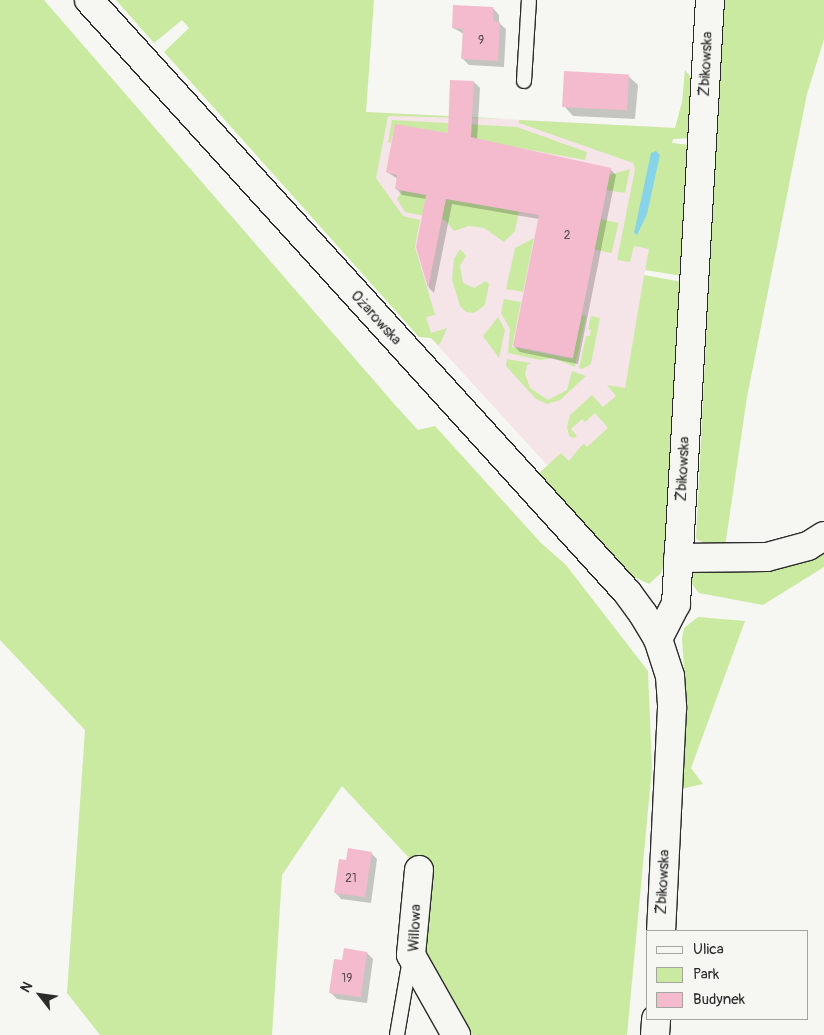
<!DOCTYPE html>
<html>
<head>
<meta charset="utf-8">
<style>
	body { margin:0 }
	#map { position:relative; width:824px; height:1035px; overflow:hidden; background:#f6f6f2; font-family:Pangolin,sans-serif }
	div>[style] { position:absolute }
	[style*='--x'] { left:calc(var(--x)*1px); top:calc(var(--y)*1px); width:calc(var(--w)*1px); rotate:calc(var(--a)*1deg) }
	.built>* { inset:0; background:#f5e4e8 }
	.green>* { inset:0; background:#caeaa2; transform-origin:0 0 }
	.water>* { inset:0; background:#87d3e7 }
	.shadow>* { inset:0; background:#0003 }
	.building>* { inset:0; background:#f4bbcf; transform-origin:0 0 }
	.roads { filter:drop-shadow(1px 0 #2b2b2b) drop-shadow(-1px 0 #2b2b2b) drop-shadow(0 1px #2b2b2b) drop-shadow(0 -1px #2b2b2b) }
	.lane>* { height:14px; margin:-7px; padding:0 7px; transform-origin:7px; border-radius:7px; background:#f6f6f2 }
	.street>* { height:28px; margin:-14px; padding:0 14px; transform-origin:14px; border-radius:14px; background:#f6f6f2 }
	.secondary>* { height:28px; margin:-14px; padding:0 14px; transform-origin:14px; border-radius:14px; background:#f6f6f2 }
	span { translate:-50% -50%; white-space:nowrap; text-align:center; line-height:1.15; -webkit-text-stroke:4px #f6f6f2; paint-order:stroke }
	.number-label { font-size:12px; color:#5d4f54 }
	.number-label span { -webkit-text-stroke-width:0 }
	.street-label { font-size:15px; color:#2b2b2b }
	.legend { position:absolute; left:646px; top:930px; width:162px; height:90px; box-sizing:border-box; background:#f6f6f2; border:1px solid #a5a5a2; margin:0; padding:6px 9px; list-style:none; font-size:15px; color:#2b2b2b }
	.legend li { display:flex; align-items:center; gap:10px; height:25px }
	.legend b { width:25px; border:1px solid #a5a5a2 }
	.north { position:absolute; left:15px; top:970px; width:50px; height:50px; -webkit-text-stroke:4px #f6f6f2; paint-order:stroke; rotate:300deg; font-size:14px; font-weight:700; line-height:20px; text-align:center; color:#2b2b2b }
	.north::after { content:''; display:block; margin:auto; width:18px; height:22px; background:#2b2b2b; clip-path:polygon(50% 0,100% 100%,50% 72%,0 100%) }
</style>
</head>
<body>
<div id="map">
	<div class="built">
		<div style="clip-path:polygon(366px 112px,675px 128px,644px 275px,620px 419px,590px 463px,547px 465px,431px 338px,362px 161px)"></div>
	</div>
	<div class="green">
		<div style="clip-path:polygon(0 0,44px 0,396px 406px,418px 430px,435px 426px,541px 543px,566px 565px,648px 671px,652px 768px,627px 1035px,473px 1035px,422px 959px,411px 860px,342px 786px,282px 875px,272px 1035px,100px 1035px,67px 993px,85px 730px,0 640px)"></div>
		<div style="clip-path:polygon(116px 0,374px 0,366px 112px,511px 119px,388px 116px,376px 178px,403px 216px,420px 220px,415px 247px,435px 315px,426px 317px,431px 333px,447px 328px,441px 342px,438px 345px,431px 338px,419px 337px,164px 52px,189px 28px,182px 20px,154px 43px)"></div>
		<div style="clip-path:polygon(723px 0,824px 0,824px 39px,807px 94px,747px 397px,725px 547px,710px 546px,696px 539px)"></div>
		<div style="clip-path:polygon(685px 70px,692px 79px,691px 138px,673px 139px,672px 143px,689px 145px,682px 276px,645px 270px,649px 249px,634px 246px,630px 262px,617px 260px,635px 169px,633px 163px,519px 123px,519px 120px,675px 128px,682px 102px)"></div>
		<div style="clip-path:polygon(392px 120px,517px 127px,587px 152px,585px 160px,395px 125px,391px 143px,388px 142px)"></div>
		<div style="clip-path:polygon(630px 169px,625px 193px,606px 190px,609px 175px)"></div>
		<div style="clip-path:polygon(402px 191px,519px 211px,515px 231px,504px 242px,484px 228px,469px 226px,454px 231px,445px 220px,405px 212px,397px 199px)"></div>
		<div style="left:601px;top:219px;width:18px;height:31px;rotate:13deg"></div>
		<div style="clip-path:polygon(534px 238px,523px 292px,506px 289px,515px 248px)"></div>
		<div style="clip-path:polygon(460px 249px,466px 256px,460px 266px,463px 283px,474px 288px,486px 281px,489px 284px,485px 305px,474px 313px,466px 312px,460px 306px,452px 280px,454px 259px)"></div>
		<div style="clip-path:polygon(644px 275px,682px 282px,665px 560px,661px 573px,649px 584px,632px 576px,538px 474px,561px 453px,569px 461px,581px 446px,584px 444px,587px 447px,608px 428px,595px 413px,585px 422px,582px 419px,571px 429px,577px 436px,574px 438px,569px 436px,567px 427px,570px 415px,592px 395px,603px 407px,616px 396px,607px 385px,625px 388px)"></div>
		<div style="clip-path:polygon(504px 299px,521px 302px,512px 347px,572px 359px,582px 315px,586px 316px,575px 367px,553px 358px,540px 360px,508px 353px,510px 329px,501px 313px)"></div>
		<div style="clip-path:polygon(591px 316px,600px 318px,591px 364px,582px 369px,579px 368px,586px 336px,590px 336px,591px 330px,588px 329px)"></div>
		<div style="clip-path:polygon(498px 317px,505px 330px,499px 358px,483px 336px)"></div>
		<div style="clip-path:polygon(507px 359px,531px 363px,527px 365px,525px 374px,530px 388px,548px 400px,567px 390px,572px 371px,586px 376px,560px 400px,547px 404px,536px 399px,506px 366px)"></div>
		<div style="clip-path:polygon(824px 545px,824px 567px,763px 605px,699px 593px,689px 580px,691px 570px)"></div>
		<div style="clip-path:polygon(698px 617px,745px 621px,691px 768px,703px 784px,681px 789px,687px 710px,682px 638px,684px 628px)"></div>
	</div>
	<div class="water">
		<div style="clip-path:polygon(656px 151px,660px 155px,647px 214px,637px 235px,634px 233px,651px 153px)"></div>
	</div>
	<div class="shadow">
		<div style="clip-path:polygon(493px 8px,499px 15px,499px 23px,506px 29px,504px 67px,469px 65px,462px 58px,464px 34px,453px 28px)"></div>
		<div style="clip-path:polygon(628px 76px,638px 85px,635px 119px,573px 116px,564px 106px)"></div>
		<div style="clip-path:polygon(474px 82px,480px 88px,477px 140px,610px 169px,616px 175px,578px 364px,520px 352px,514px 346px,539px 219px,452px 204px,434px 293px,429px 288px,417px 246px,426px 199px,402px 195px,396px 188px,398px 179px,387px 172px,449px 134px)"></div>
		<div style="clip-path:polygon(371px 853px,377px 859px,371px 903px,341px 899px,335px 892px,347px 862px)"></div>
		<div style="clip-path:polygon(367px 953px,373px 959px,367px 1003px,337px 999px,330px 992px)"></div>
	</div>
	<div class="building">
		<div style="clip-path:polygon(453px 5px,493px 7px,493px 21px,500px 22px,498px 61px,461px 59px,463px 29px,452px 28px)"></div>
		<div style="left:564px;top:71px;width:65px;height:36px;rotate:3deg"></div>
		<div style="clip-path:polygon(450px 80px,474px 81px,471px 137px,611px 168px,573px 358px,513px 346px,539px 215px,446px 199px,428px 288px,416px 247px,426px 195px,395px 189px,397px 175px,386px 172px,395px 124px,448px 133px)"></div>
		<div style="clip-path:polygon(348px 848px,372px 852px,365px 897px,334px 893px,339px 859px,346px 860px)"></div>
		<div style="clip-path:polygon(344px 948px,367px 952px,361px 997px,329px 993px,334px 959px,342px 960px)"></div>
	</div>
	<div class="roads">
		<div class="lane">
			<div style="--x:524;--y:81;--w:81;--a:-86.5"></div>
			<div style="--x:397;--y:1035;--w:77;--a:-80.3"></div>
		</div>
		<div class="street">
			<div style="--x:678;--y:558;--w:89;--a:-0.6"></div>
			<div style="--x:767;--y:557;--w:42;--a:-15"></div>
			<div style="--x:808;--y:546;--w:19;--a:-32"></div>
			<div style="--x:658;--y:639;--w:39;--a:-63"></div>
			<div style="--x:676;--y:604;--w:605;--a:-86.78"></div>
			<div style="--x:419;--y:870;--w:85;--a:95.4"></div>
			<div style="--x:411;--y:955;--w:92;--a:60.6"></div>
		</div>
		<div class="secondary">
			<div style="--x:89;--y:0;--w:800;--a:47.74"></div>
			<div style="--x:627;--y:592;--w:27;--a:54"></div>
			<div style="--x:643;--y:614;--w:29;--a:59"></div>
			<div style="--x:658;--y:639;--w:39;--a:72"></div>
			<div style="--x:670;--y:676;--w:32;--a:86"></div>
			<div style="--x:672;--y:708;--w:223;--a:92.8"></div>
			<div style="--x:655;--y:1035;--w:16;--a:-86"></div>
		</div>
	</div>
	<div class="number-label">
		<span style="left:481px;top:41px">9</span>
		<span style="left:567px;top:236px">2</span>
		<span style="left:351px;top:879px">21</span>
		<span style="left:347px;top:979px">19</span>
	</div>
	<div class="street-label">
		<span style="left:706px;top:64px;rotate:-87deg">Żbikowska</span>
		<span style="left:376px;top:318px;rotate:48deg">Ożarowska</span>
		<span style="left:683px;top:469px;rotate:-87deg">Żbikowska</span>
		<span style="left:663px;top:882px;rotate:-87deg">Żbikowska</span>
		<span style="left:415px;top:928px;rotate:-87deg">Willowa</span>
	</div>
	<ul class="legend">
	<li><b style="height:6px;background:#f6f6f2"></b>Ulica</li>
	<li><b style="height:14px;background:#caeaa2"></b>Park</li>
	<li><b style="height:14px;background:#f4bbcf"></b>Budynek</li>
	</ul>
	<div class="north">N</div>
</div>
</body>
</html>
